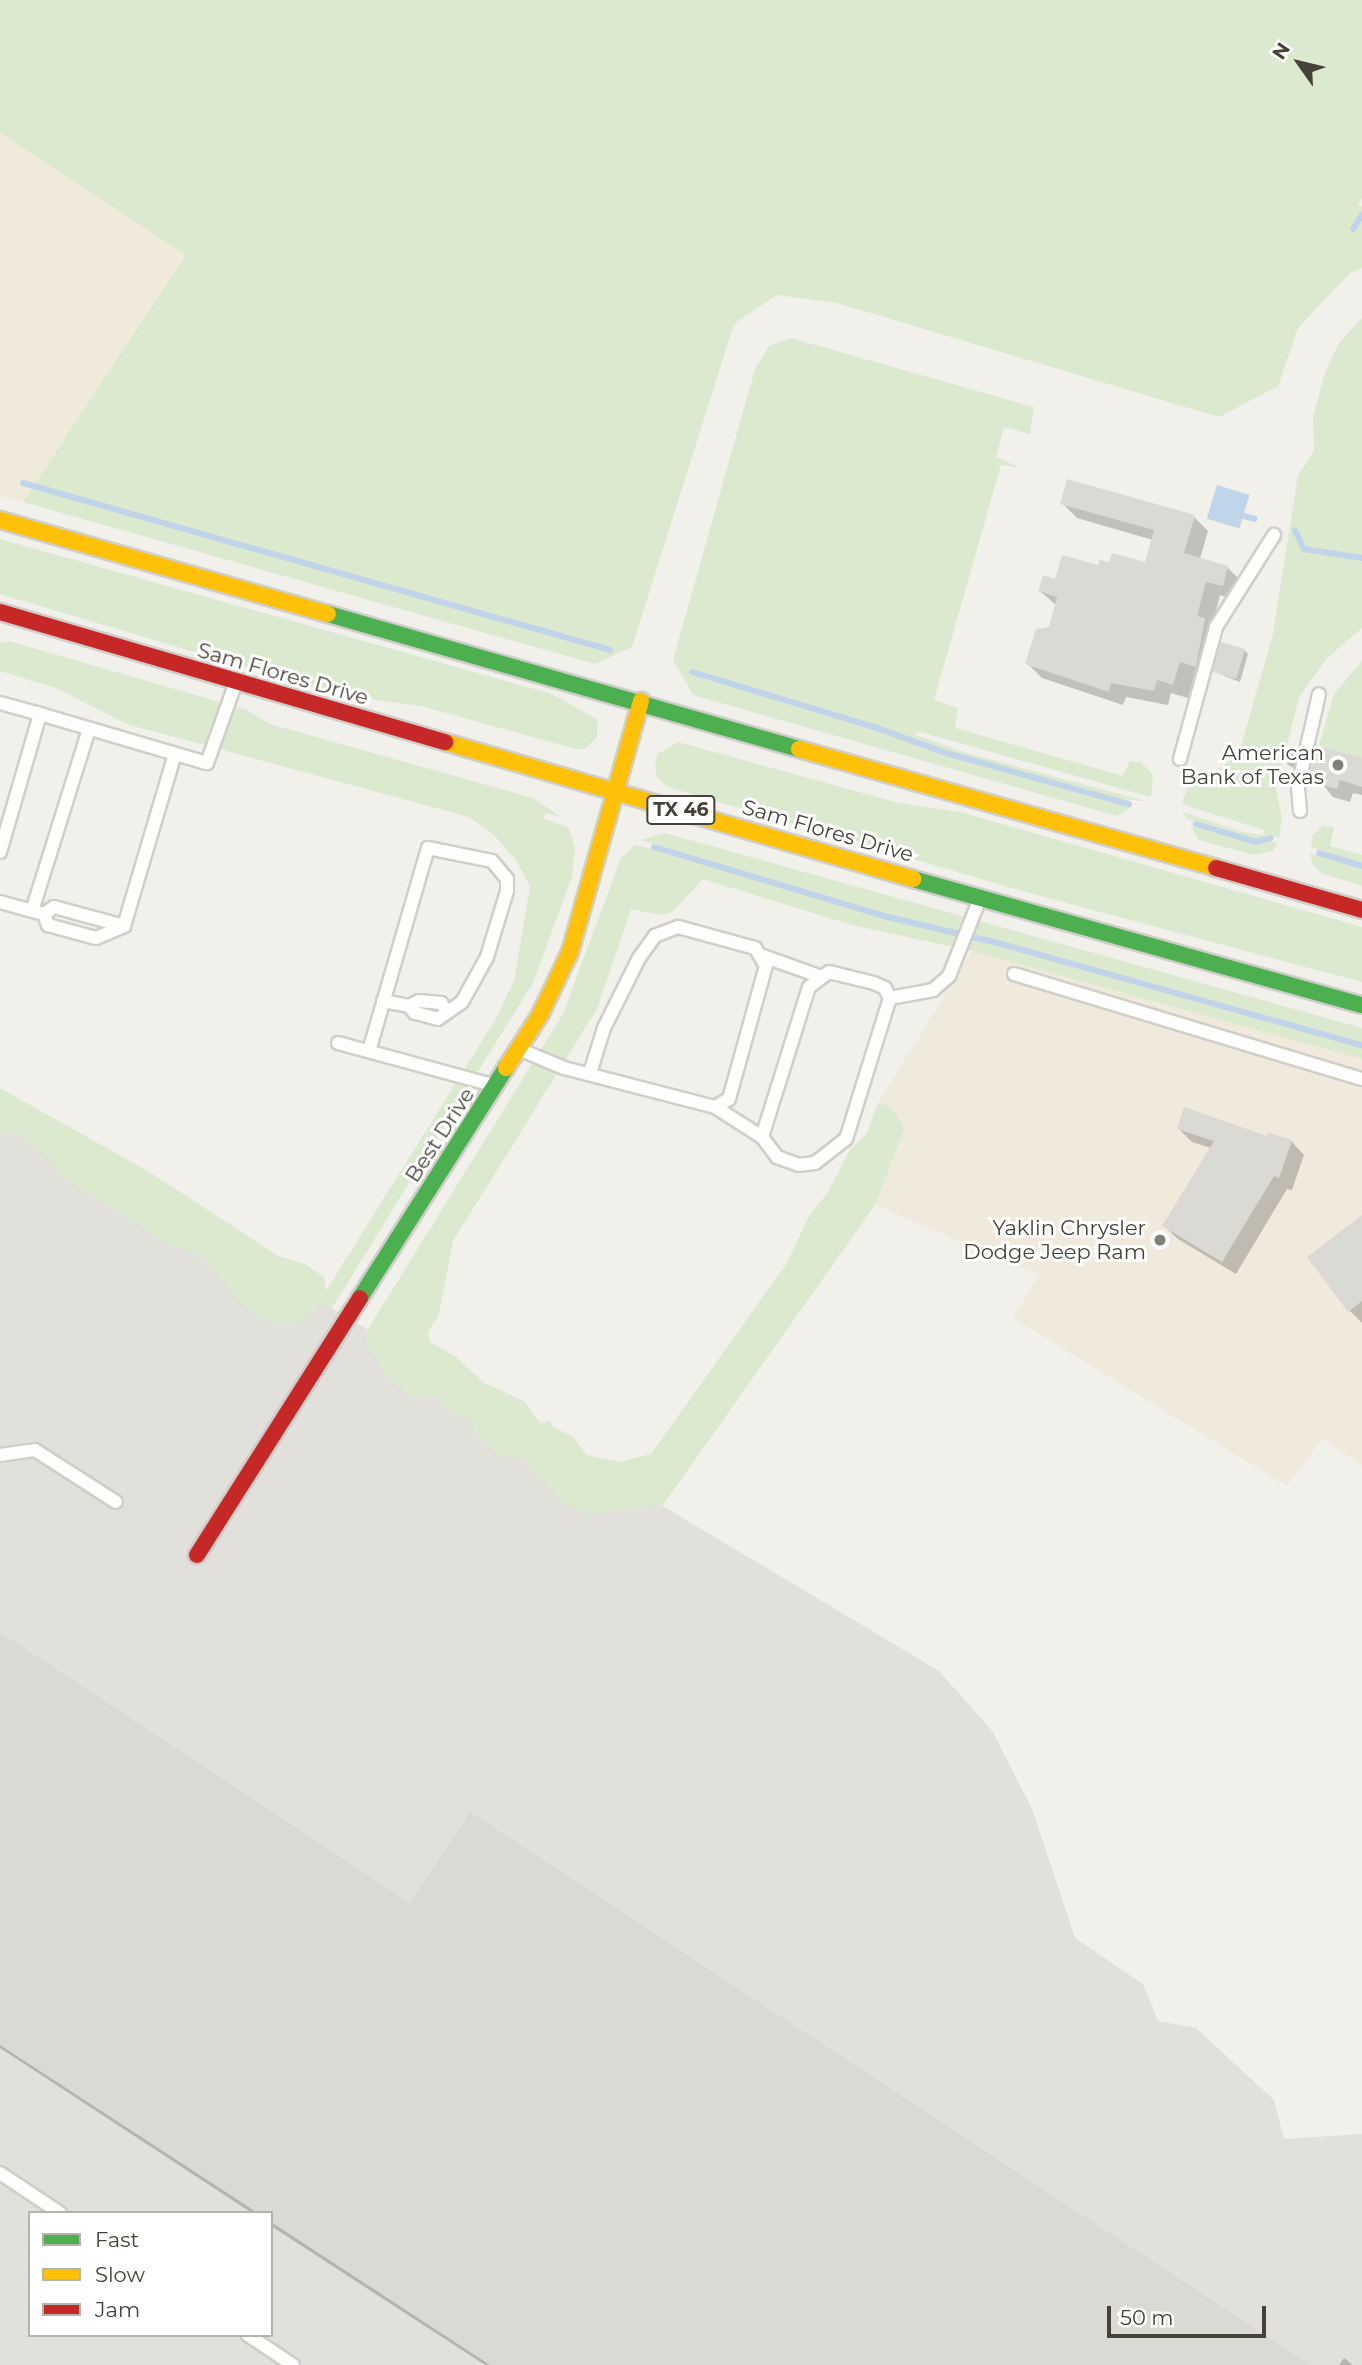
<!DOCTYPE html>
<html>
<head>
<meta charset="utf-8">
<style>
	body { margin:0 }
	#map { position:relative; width:1362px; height:2365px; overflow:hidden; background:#f1f0eb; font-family:Montserrat,sans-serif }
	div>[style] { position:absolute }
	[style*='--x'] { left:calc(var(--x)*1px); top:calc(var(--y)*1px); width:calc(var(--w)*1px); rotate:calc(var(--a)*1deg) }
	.commercial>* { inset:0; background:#efeadc }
	.industrial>* { inset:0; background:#e2e0db }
	.green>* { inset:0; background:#dbe9ce }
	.water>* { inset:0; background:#c0d4ea; transform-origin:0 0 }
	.shadow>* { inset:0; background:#0003 }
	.stream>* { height:6px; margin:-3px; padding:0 3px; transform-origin:3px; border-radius:3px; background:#c0d4ea }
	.building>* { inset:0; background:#dad9d4; transform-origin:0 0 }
	.roads { filter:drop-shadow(2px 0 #cfcec9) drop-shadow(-2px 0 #cfcec9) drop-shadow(0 2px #cfcec9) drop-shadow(0 -2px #cfcec9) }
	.lane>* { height:12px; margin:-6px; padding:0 6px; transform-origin:6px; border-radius:6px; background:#fdfdfc }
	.fast>* { height:16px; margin:-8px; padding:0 8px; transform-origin:8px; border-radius:8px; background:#4caf50 }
	.slow>* { height:16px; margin:-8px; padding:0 8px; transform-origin:8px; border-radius:8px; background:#ffc107 }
	.jam>* { height:16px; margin:-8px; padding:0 8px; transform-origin:8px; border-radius:8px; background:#c62828 }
	.dots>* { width:19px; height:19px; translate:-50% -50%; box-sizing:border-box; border:4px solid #fff; border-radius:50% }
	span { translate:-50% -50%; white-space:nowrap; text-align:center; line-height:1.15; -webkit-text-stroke:6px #fff; paint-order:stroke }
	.shield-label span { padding:2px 5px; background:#fff; border:2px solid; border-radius:5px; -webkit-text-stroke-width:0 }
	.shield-label { font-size:19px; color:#464238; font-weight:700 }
	.street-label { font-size:21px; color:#464238 }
	.poi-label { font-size:21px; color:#464238 }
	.right { translate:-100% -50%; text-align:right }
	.legend { position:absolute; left:28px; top:2211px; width:245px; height:126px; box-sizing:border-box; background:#fff; border:2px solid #b5b3af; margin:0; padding:9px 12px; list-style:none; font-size:21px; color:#464238 }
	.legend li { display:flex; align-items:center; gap:14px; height:35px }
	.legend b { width:35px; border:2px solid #b5b3af }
	.north { position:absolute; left:1264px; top:28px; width:70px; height:70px; -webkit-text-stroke:5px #fff; paint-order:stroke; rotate:304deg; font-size:19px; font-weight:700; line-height:28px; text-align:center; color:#464238 }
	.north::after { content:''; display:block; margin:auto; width:24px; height:32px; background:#464238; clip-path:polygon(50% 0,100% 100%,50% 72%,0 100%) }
	.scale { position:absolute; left:1107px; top:2306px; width:159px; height:32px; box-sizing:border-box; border:4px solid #464238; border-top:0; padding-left:9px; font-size:21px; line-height:24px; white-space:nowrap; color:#464238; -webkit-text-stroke:5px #fff; paint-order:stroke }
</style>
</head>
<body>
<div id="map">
	<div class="commercial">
		<div style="clip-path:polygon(0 133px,186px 255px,23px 502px,0 496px)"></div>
		<div style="clip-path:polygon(972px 951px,1362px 1059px,1362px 1466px,1323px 1438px,1287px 1486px,1013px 1318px,1039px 1275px,875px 1205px,878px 1103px)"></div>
	</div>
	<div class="industrial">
		<div style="clip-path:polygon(evenodd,0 1110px,939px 1671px,993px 1732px,1032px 1809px,1075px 1938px,1143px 1984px,1158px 2021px,1196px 2028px,1274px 2100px,1284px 2139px,1362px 2134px,1362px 2365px,0 2365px,0 1110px,30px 2213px,271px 2213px,271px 2335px,30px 2335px,30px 2213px)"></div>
	</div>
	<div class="green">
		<div style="clip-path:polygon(0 0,1362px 0,1362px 198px,1358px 204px,1362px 207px,1362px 268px,1350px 273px,1298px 328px,1278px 386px,1219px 417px,837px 303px,777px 295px,734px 324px,632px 647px,595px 664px,23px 502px,186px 255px,0 133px)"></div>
		<div style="clip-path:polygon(1362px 318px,1362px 628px,1327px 658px,1299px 697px,1276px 789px,1282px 818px,1279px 838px,1267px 834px,1265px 840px,1277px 843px,1273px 851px,1254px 855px,1199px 840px,1191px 826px,1201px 829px,1203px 824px,1187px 819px,1183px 812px,1243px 832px,1263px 835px,1264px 830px,1182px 804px,1187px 789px,1233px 759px,1242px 743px,1273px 634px,1298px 475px,1314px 451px,1313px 417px,1325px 373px,1339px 343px)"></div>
		<div style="clip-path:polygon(791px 338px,1034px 407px,1030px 434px,1004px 427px,996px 457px,1021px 468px,1001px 465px,934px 700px,958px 708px,955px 728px,1123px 776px,1130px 761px,1141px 762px,1153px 775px,1151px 797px,917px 731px,916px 735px,963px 752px,1145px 801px,1121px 799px,1120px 804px,1131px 807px,1117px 816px,693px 695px,673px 660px,755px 369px,769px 346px)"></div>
		<div style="clip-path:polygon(0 539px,552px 694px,598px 720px,597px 737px,585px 749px,576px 749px,421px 706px,339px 695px,0 594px)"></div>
		<div style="clip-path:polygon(9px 641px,247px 710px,270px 724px,533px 798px,561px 817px,545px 813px,544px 819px,568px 827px,575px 848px,572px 876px,534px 981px,332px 1308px,323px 1303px,297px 1323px,271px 1323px,242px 1305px,201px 1255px,169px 1244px,89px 1194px,62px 1177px,51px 1160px,20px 1134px,0 1132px,0 1088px,151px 1173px,278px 1256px,305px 1264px,324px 1277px,326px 1291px,494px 1022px,514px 981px,530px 886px,516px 860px,494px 835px,469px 817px,127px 724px,56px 688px,0 671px,0 643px)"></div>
		<div style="clip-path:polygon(1362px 661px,1362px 758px,1319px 746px,1334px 694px)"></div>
		<div style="clip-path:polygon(678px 742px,899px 803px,960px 812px,1362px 927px,1362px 982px,1022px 891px,668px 787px,657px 777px,655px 764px,658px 754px)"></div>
		<div style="clip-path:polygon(1323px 826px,1334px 827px,1330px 846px,1362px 855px,1362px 886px,1323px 874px,1313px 865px,1310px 853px,1322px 857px,1324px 851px,1311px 847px,1313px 835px)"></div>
		<div style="clip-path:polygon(665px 833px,1362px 1028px,1362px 1059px,972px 951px,852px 925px,703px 879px,672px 912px,660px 915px,631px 909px,597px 1009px,453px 1241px,439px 1314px,428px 1333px,430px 1342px,456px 1357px,484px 1383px,524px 1401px,541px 1424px,550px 1420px,553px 1427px,572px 1436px,587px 1455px,619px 1462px,651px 1454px,787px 1263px,810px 1214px,827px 1194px,850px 1150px,867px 1133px,878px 1103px,891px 1107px,904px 1129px,875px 1205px,663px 1505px,594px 1514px,563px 1503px,523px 1458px,498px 1455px,477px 1437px,470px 1419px,450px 1412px,438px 1397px,415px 1398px,388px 1380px,378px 1359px,365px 1347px,368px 1329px,563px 1014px,621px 858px,635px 845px,661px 851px,661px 846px,641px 840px)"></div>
	</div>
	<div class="water">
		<div style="left:1217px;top:485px;width:34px;height:35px;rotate:17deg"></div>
	</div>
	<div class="shadow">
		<div style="clip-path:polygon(1062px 503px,1194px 517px,1208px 531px,1200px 559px,1227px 567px,1242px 582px,1237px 600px,1220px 595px,1212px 627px,1219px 635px,1210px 680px,1194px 676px,1188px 698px,1171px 693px,1168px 705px,1126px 697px,1123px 705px,1042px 678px,1027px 663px,1050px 629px,1057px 606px,1040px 591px,1099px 567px,1146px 564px,1153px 540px,1077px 518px)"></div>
		<div style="clip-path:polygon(1244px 650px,1248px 654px,1240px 682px,1215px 672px)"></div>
		<div style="clip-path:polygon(1291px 751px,1300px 756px,1297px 770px,1287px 764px)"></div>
		<div style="clip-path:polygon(1362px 760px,1362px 795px,1353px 793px,1350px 802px,1333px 797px,1312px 771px)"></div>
		<div style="clip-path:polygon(1179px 1129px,1291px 1141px,1304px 1155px,1292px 1190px,1287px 1189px,1236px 1274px,1178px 1239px,1164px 1226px,1211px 1148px,1192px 1142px)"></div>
		<div style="clip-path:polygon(1362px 1218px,1362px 1323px,1349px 1310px)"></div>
		<div style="clip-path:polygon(0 1634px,411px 1906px,1307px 2365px,485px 2365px,271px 2226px,271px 2213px,252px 2213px,0 2048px)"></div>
		<div style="clip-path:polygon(1344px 2358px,1353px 2365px,1339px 2365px)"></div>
	</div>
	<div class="stream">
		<div style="--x:1353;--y:229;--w:17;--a:-57"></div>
		<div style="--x:23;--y:483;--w:610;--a:15.88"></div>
		<div style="--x:1244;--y:516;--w:11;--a:15"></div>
		<div style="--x:1295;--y:530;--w:21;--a:65"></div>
		<div style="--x:1304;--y:549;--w:59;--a:8.8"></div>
		<div style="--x:692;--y:672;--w:193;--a:16.8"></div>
		<div style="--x:877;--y:728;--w:73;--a:19.9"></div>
		<div style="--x:946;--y:753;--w:190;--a:15.6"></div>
		<div style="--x:1196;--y:824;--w:63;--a:16.7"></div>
		<div style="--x:1256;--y:842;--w:15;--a:-16"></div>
		<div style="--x:654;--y:847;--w:244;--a:16.7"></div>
		<div style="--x:888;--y:917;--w:113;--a:13.3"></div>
		<div style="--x:998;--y:943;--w:378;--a:15.7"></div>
		<div style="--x:1319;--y:853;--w:45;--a:16.8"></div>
	</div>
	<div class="building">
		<div style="clip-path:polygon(1067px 479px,1195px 515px,1184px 553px,1228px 566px,1223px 586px,1206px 582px,1197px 616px,1205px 618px,1196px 667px,1180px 662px,1173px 685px,1157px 680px,1154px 691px,1111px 683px,1109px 692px,1025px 664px,1036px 629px,1049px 627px,1057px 597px,1038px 591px,1043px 575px,1055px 579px,1062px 555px,1098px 565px,1100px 560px,1109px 562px,1112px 553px,1145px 562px,1154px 530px,1060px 504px)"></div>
		<div style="left:1221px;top:642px;width:25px;height:31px;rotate:16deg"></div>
		<div style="clip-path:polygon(1319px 746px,1362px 758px,1362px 787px,1340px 780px,1337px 789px,1318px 784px,1320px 775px,1310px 771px)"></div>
		<div style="clip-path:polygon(1184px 1107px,1267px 1136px,1268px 1132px,1292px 1140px,1279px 1178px,1274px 1176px,1222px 1262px,1162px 1226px,1214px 1141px,1177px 1129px)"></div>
		<div style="clip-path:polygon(1362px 1215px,1362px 1301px,1348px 1312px,1307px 1257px)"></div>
		<div style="clip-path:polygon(0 1632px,410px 1903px,470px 1812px,1310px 2365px,490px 2365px,271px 2222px,271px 2213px,258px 2213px,0 2045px)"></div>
	</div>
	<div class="roads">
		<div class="lane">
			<div style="--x:0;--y:703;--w:41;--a:15.4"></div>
			<div style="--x:1180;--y:759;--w:137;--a:-74.7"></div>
			<div style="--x:1216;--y:627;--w:109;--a:-57.8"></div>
			<div style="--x:1300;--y:811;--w:25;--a:-95"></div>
			<div style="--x:1298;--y:786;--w:94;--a:-77.1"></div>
			<div style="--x:0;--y:852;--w:144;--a:-73.8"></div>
			<div style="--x:40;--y:714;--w:174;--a:16.4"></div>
			<div style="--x:207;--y:763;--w:86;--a:-70.3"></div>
			<div style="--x:0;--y:902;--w:41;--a:15.4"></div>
			<div style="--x:32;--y:911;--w:191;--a:-72.6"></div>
			<div style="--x:44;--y:914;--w:12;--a:70"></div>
			<div style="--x:48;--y:925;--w:50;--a:15.2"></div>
			<div style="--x:96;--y:938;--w:30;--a:-23"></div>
			<div style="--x:124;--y:926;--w:179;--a:-73.5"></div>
			<div style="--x:44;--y:914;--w:12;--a:-35"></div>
			<div style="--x:54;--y:907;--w:73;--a:15.2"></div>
			<div style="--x:760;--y:955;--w:63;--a:19.6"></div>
			<div style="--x:1014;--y:974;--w:363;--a:16.8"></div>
			<div style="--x:890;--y:998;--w:11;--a:-117"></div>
			<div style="--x:885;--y:988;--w:12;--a:-156"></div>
			<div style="--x:874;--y:983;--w:46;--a:-166.3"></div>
			<div style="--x:829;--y:972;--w:25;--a:143"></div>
			<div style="--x:809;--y:987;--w:157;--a:107.4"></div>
			<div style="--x:762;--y:1137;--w:25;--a:53"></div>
			<div style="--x:777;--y:1157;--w:23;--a:20"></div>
			<div style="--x:799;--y:1165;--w:16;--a:-7"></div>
			<div style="--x:815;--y:1163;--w:39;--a:-38"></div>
			<div style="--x:846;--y:1139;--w:148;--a:-72.7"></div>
			<div style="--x:890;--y:998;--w:44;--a:-10.5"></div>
			<div style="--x:933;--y:990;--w:21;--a:-41"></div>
			<div style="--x:949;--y:976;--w:81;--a:-68.2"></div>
			<div style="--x:383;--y:1001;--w:26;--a:11"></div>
			<div style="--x:409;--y:1006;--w:11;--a:-27"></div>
			<div style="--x:419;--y:1001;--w:22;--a:5"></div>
			<div style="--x:441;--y:1003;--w:10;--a:53"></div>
			<div style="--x:338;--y:1043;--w:161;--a:15.2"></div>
			<div style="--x:521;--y:1050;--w:47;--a:22.7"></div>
			<div style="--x:564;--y:1068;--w:156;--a:14.5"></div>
			<div style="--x:715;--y:1107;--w:16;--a:-30"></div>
			<div style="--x:729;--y:1099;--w:138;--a:-74.5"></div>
			<div style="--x:766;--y:966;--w:21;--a:-121"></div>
			<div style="--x:755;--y:948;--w:80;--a:-164.7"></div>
			<div style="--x:678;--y:927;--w:25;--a:159"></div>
			<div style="--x:655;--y:936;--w:27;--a:126"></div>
			<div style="--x:639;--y:958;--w:78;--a:116.6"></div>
			<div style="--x:604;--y:1028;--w:47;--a:107.3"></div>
			<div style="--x:369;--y:1051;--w:211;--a:-73.8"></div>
			<div style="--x:428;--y:848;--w:65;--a:11.5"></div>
			<div style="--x:492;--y:861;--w:23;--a:50"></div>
			<div style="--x:507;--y:879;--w:12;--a:90"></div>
			<div style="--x:507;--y:891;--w:69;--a:106.9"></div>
			<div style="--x:487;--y:957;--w:51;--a:119.1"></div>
			<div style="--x:462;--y:1002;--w:29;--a:145"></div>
			<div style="--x:438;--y:1019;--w:24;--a:-165"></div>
			<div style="--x:415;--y:1013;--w:9;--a:-131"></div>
			<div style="--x:715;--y:1107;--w:56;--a:32.6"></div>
			<div style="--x:0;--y:1455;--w:35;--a:-8"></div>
			<div style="--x:35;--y:1450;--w:96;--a:32.7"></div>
			<div style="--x:0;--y:2173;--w:72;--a:33.7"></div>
			<div style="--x:248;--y:2335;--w:54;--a:33.7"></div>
		</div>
		<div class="fast">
			<div style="--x:328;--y:614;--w:490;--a:16"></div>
			<div style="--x:913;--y:879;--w:466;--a:15.7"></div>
			<div style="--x:360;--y:1298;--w:272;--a:-57.6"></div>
		</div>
		<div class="slow">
			<div style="--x:0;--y:520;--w:341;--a:16"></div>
			<div style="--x:445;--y:742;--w:488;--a:16.3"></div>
			<div style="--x:799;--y:749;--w:434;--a:15.9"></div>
			<div style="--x:506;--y:1068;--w:63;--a:-57.3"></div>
			<div style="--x:540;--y:1015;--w:70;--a:-64.5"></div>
			<div style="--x:570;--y:952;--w:261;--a:-74.2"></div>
		</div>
		<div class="jam">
			<div style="--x:0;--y:612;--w:464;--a:16.3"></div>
			<div style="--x:1216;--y:868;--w:152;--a:16"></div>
			<div style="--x:197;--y:1555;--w:304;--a:-57.6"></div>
		</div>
	</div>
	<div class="dots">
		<div style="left:1338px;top:765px;background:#827f77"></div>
		<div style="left:1160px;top:1240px;background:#827f77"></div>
	</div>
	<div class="shield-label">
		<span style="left:681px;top:810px">TX 46</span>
	</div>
	<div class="street-label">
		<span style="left:283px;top:674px;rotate:16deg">Sam Flores Drive</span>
		<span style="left:828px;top:831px;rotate:16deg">Sam Flores Drive</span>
		<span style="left:440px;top:1135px;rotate:-57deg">Best Drive</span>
	</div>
	<div class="poi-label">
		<span class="right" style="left:1324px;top:765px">American<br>Bank of Texas</span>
		<span class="right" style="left:1146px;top:1240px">Yaklin Chrysler<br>Dodge Jeep Ram</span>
	</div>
	<ul class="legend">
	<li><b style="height:9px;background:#4caf50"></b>Fast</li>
	<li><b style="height:9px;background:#ffc107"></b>Slow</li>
	<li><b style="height:9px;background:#c62828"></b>Jam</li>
	</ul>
	<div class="north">N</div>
	<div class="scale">50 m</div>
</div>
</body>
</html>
